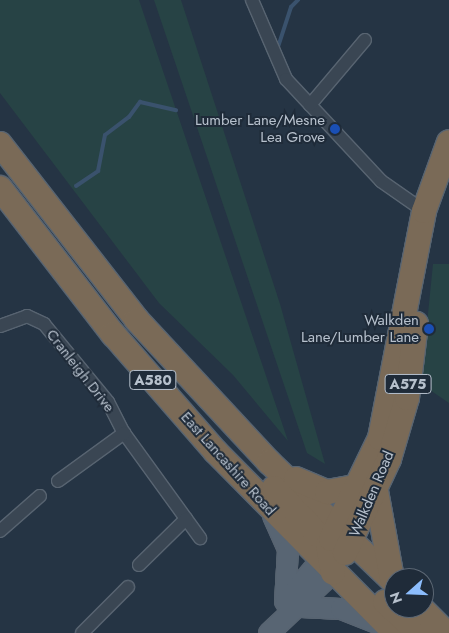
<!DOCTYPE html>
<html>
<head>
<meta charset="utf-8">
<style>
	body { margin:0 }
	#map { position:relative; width:449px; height:633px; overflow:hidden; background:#253444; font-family:Jost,sans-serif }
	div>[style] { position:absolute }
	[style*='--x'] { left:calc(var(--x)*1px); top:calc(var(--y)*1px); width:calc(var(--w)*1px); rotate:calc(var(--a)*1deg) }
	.green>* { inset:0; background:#274345 }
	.stream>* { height:4px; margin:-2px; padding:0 2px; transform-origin:2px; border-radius:2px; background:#3a526d }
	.roads { filter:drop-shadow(1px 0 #586471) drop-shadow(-1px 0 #586471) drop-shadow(0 1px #586471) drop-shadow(0 -1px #586471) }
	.street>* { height:12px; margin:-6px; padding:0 6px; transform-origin:6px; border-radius:6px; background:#3a4653 }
	.primary>* { height:20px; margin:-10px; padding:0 10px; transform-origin:10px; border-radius:10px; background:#586573 }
	.highway>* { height:24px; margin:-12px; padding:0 12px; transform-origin:12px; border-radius:12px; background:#7a6a57 }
	.dots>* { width:14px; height:14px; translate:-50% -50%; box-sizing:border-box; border:2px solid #1f2b39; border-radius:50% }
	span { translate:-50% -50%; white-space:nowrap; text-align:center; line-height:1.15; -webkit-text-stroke:4px #1f2b39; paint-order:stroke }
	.shield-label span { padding:1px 4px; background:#1f2b39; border:1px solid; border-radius:4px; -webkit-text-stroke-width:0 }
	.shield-label { font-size:14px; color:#b7c1cd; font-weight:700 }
	.poi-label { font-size:15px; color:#b7c1cd }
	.right { translate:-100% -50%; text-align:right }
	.street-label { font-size:15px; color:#b7c1cd }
	.north { position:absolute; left:384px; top:568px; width:50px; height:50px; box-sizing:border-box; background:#1f2b39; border:1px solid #5c6774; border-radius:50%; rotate:250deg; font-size:14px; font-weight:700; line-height:20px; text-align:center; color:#b7c1cd }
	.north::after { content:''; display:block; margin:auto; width:18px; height:22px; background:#8cbdfd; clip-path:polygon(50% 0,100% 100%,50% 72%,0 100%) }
</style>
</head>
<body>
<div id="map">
	<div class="green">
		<div style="clip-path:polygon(0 0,139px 0,288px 441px,233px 375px,159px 303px,0 93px)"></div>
		<div style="clip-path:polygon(154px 0,181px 0,280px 304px,325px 464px,307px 453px)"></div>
		<div style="clip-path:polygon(433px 264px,449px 264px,449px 403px,421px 384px)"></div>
	</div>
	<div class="stream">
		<div style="--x:278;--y:47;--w:42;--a:-72"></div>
		<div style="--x:291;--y:7;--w:10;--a:-45"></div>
		<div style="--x:76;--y:186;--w:27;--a:-34"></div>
		<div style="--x:98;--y:171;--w:37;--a:-79"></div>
		<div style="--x:105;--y:135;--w:30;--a:-37"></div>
		<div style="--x:129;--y:117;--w:19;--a:-54"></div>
		<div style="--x:140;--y:102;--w:37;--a:13"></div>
	</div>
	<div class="roads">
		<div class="street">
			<div style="--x:252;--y:0;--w:86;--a:66.7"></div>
			<div style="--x:286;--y:79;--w:139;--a:47"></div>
			<div style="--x:381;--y:181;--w:52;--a:34.9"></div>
			<div style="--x:310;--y:105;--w:85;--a:-49.8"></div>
			<div style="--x:0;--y:326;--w:29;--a:-20"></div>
			<div style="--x:27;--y:316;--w:19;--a:25"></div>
			<div style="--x:44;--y:324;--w:101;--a:50.6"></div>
			<div style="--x:108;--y:402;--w:35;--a:63"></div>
			<div style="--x:124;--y:433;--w:130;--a:54.1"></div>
			<div style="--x:58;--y:481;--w:82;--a:-36"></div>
			<div style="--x:0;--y:531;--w:53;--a:-41.2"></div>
			<div style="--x:139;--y:565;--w:66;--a:-44.4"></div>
			<div style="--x:82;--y:633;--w:65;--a:-45"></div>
		</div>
		<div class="primary">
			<div style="--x:273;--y:516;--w:37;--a:66"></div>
			<div style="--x:288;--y:550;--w:52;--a:93.3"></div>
			<div style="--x:286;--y:602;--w:53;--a:-50.3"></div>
			<div style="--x:301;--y:607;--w:40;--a:2.9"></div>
			<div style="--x:341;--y:609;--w:49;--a:21.4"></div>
			<div style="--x:269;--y:633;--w:88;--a:-43.2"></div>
		</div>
		<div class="highway">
			<div style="--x:0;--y:144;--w:223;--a:52.1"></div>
			<div style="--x:137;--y:320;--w:194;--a:47.1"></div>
			<div style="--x:269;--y:462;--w:173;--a:43.8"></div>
			<div style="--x:0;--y:188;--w:185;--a:52.3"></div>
			<div style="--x:113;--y:334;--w:155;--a:48.9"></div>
			<div style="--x:215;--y:451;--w:256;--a:45.3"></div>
			<div style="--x:296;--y:479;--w:34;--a:23"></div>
			<div style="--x:327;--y:492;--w:35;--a:-10"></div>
			<div style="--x:274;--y:488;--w:79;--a:46.5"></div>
			<div style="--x:328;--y:545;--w:28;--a:80"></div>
			<div style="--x:376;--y:491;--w:88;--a:79.6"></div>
			<div style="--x:331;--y:539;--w:112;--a:-64.1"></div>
			<div style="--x:380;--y:438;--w:231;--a:-79"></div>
			<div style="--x:424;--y:211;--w:73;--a:-70.1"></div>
			<div style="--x:345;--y:553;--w:104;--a:-64.9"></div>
			<div style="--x:389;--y:459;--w:64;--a:-73.6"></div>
			<div style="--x:407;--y:398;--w:75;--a:-83.1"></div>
			<div style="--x:385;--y:602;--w:46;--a:42.4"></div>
			<div style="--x:421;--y:608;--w:35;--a:45"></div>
		</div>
	</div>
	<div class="dots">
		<div style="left:335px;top:129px;background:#1a4fb4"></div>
		<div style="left:429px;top:329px;background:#1a4fb4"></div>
	</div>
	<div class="shield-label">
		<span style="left:153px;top:380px">A580</span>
		<span style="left:408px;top:384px">A575</span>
	</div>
	<div class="poi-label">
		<span class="right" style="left:325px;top:129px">Lumber Lane/Mesne<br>Lea Grove</span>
		<span class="right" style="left:419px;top:329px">Walkden<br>Lane/Lumber Lane</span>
	</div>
	<div class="street-label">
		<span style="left:80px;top:371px;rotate:52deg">Cranleigh Drive</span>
		<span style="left:228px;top:464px;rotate:48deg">East Lancashire Road</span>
		<span style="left:372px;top:494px;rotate:-67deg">Walkden Road</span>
	</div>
	<div class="north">N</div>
</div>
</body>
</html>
